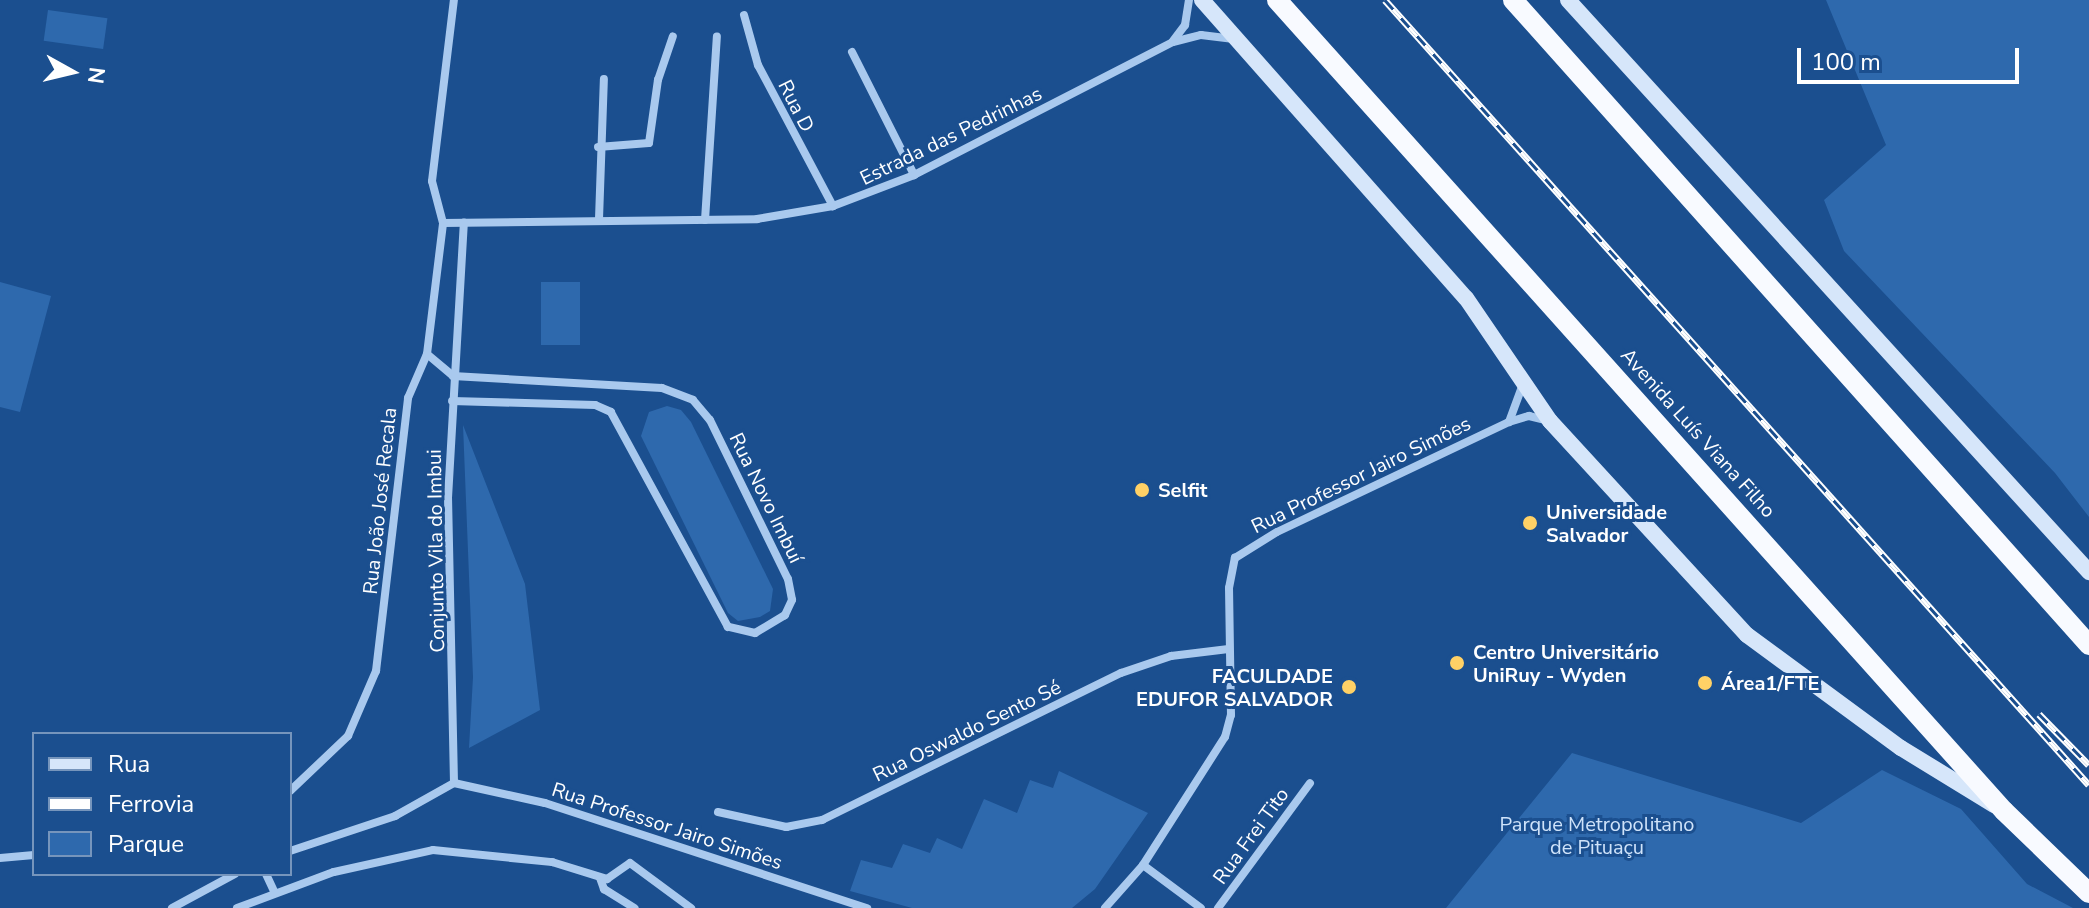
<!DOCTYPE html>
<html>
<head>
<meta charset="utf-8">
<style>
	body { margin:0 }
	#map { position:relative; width:2089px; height:908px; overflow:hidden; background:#1b4f8f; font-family:"Nunito Sans",sans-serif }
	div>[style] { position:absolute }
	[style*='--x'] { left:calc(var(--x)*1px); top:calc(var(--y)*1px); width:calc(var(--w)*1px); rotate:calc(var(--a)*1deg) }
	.green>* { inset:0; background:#2e69ad; transform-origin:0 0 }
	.minor>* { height:8px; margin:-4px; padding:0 4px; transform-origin:4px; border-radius:4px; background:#a9c9ee }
	.secondary>* { height:16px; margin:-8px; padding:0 8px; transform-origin:8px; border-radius:8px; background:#d6e6fa }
	.trunk>* { height:20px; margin:-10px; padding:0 10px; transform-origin:10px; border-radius:10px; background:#f8faff }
	.rail>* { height:7px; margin-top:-3.5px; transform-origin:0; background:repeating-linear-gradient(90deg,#1b4f8f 0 12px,#fff 0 24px); box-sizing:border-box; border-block:2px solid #fff }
	.dots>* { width:22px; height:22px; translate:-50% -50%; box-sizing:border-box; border:4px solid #1b4f8f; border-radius:50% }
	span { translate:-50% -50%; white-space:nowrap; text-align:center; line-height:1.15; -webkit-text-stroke:6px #1b4f8f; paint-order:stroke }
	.street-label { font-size:20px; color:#fff }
	.poi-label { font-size:20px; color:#fff; font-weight:700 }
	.left { translate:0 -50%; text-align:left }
	.right { translate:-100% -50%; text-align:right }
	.park-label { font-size:20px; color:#cfe3fa }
	.legend { position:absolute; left:32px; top:732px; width:260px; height:144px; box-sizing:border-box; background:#1b4f8f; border:2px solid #7695bc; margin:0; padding:10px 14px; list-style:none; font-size:24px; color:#fff }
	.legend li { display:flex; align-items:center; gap:16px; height:40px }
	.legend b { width:40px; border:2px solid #7695bc }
	.north { position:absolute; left:32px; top:32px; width:80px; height:80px; -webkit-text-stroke:6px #1b4f8f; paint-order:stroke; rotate:98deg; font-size:22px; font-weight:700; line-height:32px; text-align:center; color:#fff }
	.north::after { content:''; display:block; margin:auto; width:28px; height:36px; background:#fff; clip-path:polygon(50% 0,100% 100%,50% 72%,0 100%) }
	.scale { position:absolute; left:1797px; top:48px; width:222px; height:36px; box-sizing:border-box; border:4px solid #fff; border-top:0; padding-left:10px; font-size:24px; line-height:28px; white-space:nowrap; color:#fff; -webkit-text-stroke:6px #1b4f8f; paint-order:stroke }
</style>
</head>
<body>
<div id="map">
	<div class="green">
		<div style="clip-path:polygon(1826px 0,2089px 0,2089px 517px,2055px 473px,1844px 251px,1824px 200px,1886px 145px)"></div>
		<div style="left:48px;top:10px;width:60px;height:31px;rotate:8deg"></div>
		<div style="clip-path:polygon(0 282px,51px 296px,20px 412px,0 407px)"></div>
		<div style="left:541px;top:282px;width:39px;height:63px"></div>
		<div style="clip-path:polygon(667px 406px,681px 410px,691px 422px,773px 589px,770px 611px,760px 617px,738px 621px,728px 613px,641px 436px,649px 412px)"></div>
		<div style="clip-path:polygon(463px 425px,525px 584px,540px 710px,469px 748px,473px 677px)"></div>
		<div style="clip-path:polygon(1572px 753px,1801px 823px,1882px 770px,1961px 809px,2027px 884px,2073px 908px,1446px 908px)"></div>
		<div style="clip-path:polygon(1059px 771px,1148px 813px,1095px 889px,1072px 908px,912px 908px,850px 891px,861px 860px,892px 868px,903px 844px,930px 853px,937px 838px,962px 849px,984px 799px,1017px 813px,1030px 780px,1053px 788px)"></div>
	</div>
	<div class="minor">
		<div style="--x:744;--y:15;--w:52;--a:74.4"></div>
		<div style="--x:758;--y:65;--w:160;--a:62"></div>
		<div style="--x:1173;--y:41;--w:20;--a:-53"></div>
		<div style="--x:1185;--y:25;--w:25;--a:-81"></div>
		<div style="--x:852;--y:52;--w:138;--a:63.2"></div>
		<div style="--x:598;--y:147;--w:51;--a:-4.5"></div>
		<div style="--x:649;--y:143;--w:64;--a:-81.9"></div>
		<div style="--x:658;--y:80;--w:46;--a:-71.2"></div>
		<div style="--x:599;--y:219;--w:140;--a:-88"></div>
		<div style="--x:705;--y:220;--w:184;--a:-86.3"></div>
		<div style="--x:443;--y:223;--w:314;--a:-0.7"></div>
		<div style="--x:757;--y:219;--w:77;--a:-9.7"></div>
		<div style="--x:833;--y:206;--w:87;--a:-20.9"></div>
		<div style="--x:914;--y:175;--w:291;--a:-27.2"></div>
		<div style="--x:1173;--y:42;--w:29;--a:-14"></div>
		<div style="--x:1201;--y:35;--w:33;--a:7"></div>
		<div style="--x:427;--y:354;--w:34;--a:40"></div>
		<div style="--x:453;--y:376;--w:209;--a:3.3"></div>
		<div style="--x:662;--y:388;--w:33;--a:21"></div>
		<div style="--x:693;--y:400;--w:26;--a:50"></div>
		<div style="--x:710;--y:420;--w:177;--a:63.9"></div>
		<div style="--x:788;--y:579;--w:21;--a:79"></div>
		<div style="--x:792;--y:600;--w:17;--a:115"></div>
		<div style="--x:785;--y:615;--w:35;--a:149"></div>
		<div style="--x:755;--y:633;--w:28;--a:-167"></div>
		<div style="--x:728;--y:627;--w:245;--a:-118.6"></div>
		<div style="--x:611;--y:412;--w:17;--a:-156"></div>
		<div style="--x:595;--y:405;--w:143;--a:-178.4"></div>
		<div style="--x:1509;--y:422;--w:40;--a:-69.8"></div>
		<div style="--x:454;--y:783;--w:285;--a:-91.2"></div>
		<div style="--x:448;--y:498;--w:276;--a:-86.7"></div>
		<div style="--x:454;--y:783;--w:93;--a:12.4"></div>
		<div style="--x:545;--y:803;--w:339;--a:18.1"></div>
		<div style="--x:290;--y:791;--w:80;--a:-43.5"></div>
		<div style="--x:348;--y:736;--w:71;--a:-66.7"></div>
		<div style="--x:376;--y:671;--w:275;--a:-83.3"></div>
		<div style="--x:408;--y:398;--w:48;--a:-66.6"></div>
		<div style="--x:427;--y:354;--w:132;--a:-83"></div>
		<div style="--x:443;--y:223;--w:43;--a:-104.7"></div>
		<div style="--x:432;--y:181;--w:182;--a:-83.1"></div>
		<div style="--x:718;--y:812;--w:70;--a:12.4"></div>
		<div style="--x:786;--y:827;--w:37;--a:-11"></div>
		<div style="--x:822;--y:820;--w:333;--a:-26.2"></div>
		<div style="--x:1121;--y:673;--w:53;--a:-18.8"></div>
		<div style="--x:1171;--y:656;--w:58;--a:-6.9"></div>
		<div style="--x:290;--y:851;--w:111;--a:-18.4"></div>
		<div style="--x:395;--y:816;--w:68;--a:-29.2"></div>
		<div style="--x:0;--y:858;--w:34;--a:-5"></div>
		<div style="--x:1143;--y:865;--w:72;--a:36.6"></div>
		<div style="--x:266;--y:874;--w:19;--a:65"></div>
		<div style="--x:600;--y:878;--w:12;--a:70"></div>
		<div style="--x:604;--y:889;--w:36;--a:32"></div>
		<div style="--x:172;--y:908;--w:72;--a:-28.4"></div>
		<div style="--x:237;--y:908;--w:103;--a:-20.4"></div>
		<div style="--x:334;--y:872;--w:101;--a:-12.5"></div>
		<div style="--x:433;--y:850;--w:120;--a:5.8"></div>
		<div style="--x:552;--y:862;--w:58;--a:17.2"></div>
		<div style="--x:607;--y:879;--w:28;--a:-35"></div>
		<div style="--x:630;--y:863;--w:76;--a:36.4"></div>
		<div style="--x:1105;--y:908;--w:57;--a:-48.5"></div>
		<div style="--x:1143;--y:865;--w:152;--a:-57.4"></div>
		<div style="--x:1225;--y:737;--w:23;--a:-75"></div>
		<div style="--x:1231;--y:715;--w:127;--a:-90.9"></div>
		<div style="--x:1229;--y:588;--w:31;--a:-79"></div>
		<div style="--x:1235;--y:558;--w:49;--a:-31.8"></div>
		<div style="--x:1277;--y:532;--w:257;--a:-25.4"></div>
		<div style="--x:1509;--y:422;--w:21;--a:-17"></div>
		<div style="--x:1529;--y:416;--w:16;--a:14"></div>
		<div style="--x:1218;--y:908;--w:155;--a:-53.6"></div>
	</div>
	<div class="secondary">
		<div style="--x:1202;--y:0;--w:398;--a:48.5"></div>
		<div style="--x:1466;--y:298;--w:149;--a:55.7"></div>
		<div style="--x:1550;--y:421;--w:291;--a:47.4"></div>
		<div style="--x:1747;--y:635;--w:191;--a:36.3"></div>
		<div style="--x:1901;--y:748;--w:109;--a:31.5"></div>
		<div style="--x:1568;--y:0;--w:774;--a:47.67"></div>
	</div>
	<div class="trunk">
		<div style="--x:1277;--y:0;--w:1089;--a:48.13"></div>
		<div style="--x:2004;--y:811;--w:118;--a:44"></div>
		<div style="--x:1513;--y:0;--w:865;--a:48.23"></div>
	</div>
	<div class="rail">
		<div style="--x:1385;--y:0;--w:1054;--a:48.11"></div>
		<div style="--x:2039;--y:714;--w:71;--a:45.6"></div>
	</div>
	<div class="dots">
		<div style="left:1142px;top:490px;background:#ffd166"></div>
		<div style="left:1530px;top:523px;background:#ffd166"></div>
		<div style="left:1457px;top:663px;background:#ffd166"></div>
		<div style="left:1705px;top:683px;background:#ffd166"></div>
		<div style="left:1349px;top:687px;background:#ffd166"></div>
	</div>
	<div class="street-label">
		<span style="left:796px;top:106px;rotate:63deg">Rua D</span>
		<span style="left:951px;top:136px;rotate:-26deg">Estrada das Pedrinhas</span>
		<span style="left:1698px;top:433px;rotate:48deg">Avenida Luís Viana Filho</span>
		<span style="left:1361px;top:475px;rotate:-26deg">Rua Professor Jairo Simões</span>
		<span style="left:766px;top:498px;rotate:64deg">Rua Novo Imbuí</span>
		<span style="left:380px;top:501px;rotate:-84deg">Rua João José Recala</span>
		<span style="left:436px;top:551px;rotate:-91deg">Conjunto Vila do Imbui</span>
		<span style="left:967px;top:731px;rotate:-26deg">Rua Oswaldo Sento Sé</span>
		<span style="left:667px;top:826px;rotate:18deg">Rua Professor Jairo Simões</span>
		<span style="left:1251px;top:836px;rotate:-54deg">Rua Frei Tito</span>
	</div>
	<div class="poi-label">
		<span class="left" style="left:1158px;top:490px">Selfit</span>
		<span class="left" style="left:1546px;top:524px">Universidade<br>Salvador</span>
		<span class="left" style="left:1473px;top:664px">Centro Universitário<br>UniRuy - Wyden</span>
		<span class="right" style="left:1333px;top:688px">FACULDADE<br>EDUFOR SALVADOR</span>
		<span class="left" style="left:1721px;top:683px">Área1/FTE</span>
	</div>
	<div class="park-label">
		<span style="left:1597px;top:836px">Parque Metropolitano<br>de Pituaçu</span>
	</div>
	<ul class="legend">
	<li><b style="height:10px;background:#d6e6fa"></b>Rua</li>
	<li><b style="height:10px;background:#fff"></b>Ferrovia</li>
	<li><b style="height:22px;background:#2e69ad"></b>Parque</li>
	</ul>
	<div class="north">N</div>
	<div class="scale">100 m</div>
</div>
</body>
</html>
